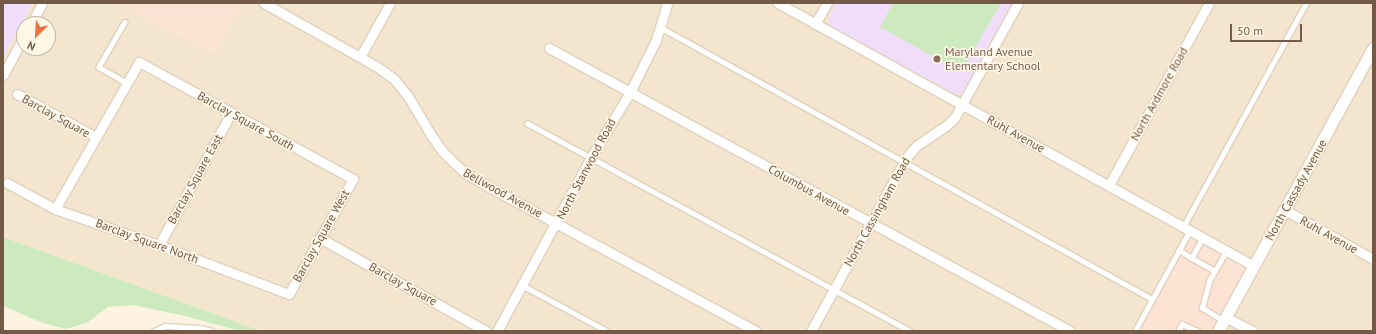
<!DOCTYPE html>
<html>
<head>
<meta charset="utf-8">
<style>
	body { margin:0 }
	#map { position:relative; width:1376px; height:334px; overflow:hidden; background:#fdf3e0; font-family:"PT Sans",sans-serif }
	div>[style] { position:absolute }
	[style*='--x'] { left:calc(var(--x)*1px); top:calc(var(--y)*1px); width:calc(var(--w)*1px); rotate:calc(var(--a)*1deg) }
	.residential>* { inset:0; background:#f4e6ce }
	.commercial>* { inset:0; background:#fde3d3 }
	.education>* { inset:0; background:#f0ddf9 }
	.green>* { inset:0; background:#cdeabe }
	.roads { filter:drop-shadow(1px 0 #e1d0bc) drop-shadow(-1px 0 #e1d0bc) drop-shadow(0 1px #e1d0bc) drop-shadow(0 -1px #e1d0bc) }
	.service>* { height:4.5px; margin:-2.25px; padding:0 2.25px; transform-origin:2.25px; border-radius:2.25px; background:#fff }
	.minor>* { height:9px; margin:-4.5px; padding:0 4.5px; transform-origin:4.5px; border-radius:4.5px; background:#fff }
	.tertiary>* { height:11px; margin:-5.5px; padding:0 5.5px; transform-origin:5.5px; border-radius:5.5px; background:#fff }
	.dots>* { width:11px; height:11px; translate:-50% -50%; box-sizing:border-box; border:2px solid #fff7e6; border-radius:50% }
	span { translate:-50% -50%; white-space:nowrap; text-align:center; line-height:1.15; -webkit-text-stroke:3px #fff7e6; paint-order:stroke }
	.education-label { font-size:12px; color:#785e54 }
	.left { translate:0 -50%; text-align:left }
	.street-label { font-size:12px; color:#735a47 }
	.frame { position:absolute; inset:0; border:4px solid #735a47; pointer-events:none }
	.north { position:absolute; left:16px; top:16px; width:40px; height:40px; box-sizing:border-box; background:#fff7e6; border:1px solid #c7b8a6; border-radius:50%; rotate:205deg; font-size:11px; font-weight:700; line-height:16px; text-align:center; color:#735a47 }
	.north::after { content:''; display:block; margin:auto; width:14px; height:18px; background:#ea7341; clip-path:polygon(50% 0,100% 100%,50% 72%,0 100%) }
	.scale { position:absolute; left:1230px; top:24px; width:72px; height:18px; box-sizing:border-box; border:2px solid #735a47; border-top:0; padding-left:5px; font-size:12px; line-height:14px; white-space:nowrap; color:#735a47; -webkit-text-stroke:3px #fff7e6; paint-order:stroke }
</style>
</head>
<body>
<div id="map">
	<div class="residential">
		<div style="clip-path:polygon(evenodd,33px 3px,120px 3px,213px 53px,242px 3px,836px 3px,828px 18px,964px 92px,1012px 3px,1373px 3px,1373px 331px,1220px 331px,1188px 229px,1132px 331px,262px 331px,3px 237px,3px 57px,33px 3px,24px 24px,48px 24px,48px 48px,24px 48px,24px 24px)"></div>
	</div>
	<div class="commercial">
		<div style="clip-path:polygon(120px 3px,242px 3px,213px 53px)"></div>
		<div style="clip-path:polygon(1188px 229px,1255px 267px,1220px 331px,1132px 331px)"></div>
	</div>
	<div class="education">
		<div style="clip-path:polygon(3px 3px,33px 3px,3px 57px)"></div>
		<div style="clip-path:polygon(836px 3px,1012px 3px,964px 92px,957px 95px,830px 26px,828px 18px)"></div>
	</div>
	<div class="green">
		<div style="clip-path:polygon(893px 3px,1001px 3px,961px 72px,880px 27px)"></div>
		<div style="clip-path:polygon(3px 237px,256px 329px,255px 331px,240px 331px,185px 316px,133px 305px,108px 307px,88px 322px,66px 329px,43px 323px,3px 306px)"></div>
	</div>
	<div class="roads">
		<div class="service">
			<div style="--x:125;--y:22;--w:52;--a:120"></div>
			<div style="--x:99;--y:67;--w:32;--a:30"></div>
			<div style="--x:660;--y:27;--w:562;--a:28.94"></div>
			<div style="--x:527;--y:123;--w:436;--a:28.5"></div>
			<div style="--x:1183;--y:227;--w:256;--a:-61.2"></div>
			<div style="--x:1203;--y:238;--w:23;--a:119"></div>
			<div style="--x:1192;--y:258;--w:26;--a:29"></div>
			<div style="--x:1179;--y:250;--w:15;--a:32"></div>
			<div style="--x:522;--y:285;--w:97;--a:28.4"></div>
			<div style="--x:1223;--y:321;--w:25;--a:-148"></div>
			<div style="--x:1202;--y:308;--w:28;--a:-75"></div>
			<div style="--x:1209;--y:281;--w:34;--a:-60"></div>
			<div style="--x:154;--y:331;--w:12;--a:-24"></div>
			<div style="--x:165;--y:326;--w:36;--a:3"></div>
			<div style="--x:201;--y:328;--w:11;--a:15"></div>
			<div style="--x:1135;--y:331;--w:115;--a:-61.4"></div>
			<div style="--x:1178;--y:331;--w:8;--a:-60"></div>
			<div style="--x:1182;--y:324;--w:17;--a:24"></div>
		</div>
		<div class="minor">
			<div style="--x:264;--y:3;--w:129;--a:29.4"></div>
			<div style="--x:376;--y:66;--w:22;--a:36"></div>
			<div style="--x:394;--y:79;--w:22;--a:51"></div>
			<div style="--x:408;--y:96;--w:45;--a:59.5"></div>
			<div style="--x:431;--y:135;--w:21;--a:55"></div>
			<div style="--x:443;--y:152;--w:30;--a:44"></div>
			<div style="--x:465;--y:173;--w:30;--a:30"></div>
			<div style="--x:491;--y:188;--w:301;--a:28.4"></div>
			<div style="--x:778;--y:3;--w:544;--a:28.92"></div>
			<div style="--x:31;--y:24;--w:24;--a:-62"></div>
			<div style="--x:815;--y:24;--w:24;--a:-60"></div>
			<div style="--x:549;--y:48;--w:593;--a:28.51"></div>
			<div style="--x:360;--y:57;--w:62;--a:-60.9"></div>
			<div style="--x:3;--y:75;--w:44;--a:-61.7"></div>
			<div style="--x:17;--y:94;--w:90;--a:28.6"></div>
			<div style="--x:7;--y:183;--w:55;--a:28.4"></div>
			<div style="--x:55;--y:209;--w:110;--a:19.1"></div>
			<div style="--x:159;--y:245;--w:139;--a:20.7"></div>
			<div style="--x:289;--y:294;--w:132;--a:-60.9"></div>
			<div style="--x:353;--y:179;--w:244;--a:-151.3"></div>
			<div style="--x:139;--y:62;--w:169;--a:119.7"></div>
			<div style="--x:1109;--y:185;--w:208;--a:-61.2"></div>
			<div style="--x:1285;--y:210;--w:101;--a:29.1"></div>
			<div style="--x:320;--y:238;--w:190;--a:29.3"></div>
			<div style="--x:159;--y:245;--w:150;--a:-61.4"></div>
			<div style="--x:1225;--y:317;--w:31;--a:27"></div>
			<div style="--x:497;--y:331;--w:198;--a:-61.6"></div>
			<div style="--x:591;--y:157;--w:76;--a:-59"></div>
			<div style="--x:630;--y:92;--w:58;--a:-63.4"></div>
			<div style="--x:656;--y:40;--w:39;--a:-73"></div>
			<div style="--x:811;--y:331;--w:197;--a:-61.2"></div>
			<div style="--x:906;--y:158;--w:16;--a:-50"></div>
			<div style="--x:916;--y:146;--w:37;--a:-34"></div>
			<div style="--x:947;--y:125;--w:11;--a:-45"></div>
			<div style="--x:955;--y:117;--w:130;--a:-61.1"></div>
		</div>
		<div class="tertiary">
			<div style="--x:1218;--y:331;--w:323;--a:-61.3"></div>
		</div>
	</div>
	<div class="dots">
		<div style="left:937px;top:59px;background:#8d6e63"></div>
	</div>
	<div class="education-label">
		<span class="left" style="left:945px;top:59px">Maryland Avenue<br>Elementary School</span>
	</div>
	<div class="street-label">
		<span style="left:1159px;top:94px;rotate:-61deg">North Ardmore Road</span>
		<span style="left:56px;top:116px;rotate:29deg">Barclay Square</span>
		<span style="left:246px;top:121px;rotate:29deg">Barclay Square South</span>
		<span style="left:1016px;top:134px;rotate:29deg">Ruhl Avenue</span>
		<span style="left:586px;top:169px;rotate:-62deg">North Stanwood Road</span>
		<span style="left:195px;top:179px;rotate:-61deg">Barclay Square East</span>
		<span style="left:809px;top:190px;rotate:29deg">Columbus Avenue</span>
		<span style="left:1296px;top:190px;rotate:-61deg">North Cassady Avenue</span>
		<span style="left:503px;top:193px;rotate:29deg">Bellwood Avenue</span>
		<span style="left:877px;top:212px;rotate:-61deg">North Cassingham Road</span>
		<span style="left:1329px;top:235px;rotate:29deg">Ruhl Avenue</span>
		<span style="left:321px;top:236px;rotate:-61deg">Barclay Square West</span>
		<span style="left:147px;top:241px;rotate:20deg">Barclay Square North</span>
		<span style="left:403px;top:284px;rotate:29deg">Barclay Square</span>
	</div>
	<div class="frame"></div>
	<div class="north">N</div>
	<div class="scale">50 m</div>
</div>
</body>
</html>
